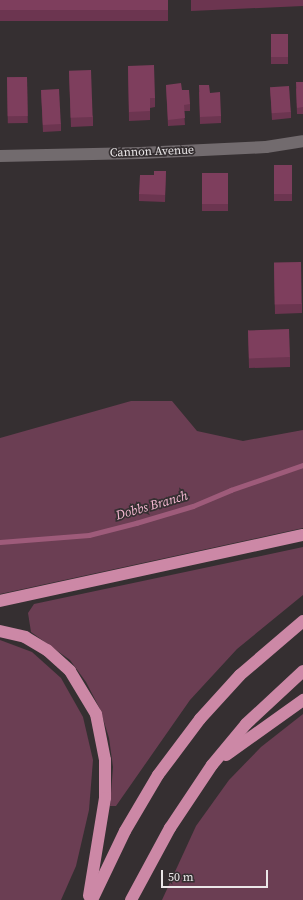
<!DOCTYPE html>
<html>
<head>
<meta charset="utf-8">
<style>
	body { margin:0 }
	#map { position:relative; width:303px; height:900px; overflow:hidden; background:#352f31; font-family:"Source Serif 4",serif }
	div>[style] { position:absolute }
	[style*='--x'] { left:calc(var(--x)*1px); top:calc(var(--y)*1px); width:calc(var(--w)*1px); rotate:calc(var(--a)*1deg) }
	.green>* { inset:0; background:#6b3e53 }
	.stream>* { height:4.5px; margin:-2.25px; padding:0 2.25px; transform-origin:2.25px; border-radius:2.25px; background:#9e5b7a }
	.street>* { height:12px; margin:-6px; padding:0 6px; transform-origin:6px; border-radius:6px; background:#726b6e }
	.highway>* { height:12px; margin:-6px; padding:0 6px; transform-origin:6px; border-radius:6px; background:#cc88a6 }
	.wall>* { inset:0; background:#6c3550; transform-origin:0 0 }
	.building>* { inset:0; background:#7e3e5d; transform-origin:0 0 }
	span { translate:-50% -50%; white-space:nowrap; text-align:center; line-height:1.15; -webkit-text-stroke:3.5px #352f31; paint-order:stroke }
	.street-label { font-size:12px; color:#eae7e8 }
	.water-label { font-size:13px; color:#f6bad3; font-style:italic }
	.scale { position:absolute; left:161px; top:870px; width:107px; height:18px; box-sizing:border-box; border:2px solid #eae7e8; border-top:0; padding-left:5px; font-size:12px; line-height:14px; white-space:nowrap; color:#eae7e8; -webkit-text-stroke:3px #352f31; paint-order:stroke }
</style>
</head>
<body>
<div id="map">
	<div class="green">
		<div style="clip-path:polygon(131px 401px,172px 401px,197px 431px,243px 441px,303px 430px,303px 528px,0 594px,0 438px)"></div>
		<div style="clip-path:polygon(303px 547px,303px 595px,237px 649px,190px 700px,116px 806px,110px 806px,113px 767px,109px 738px,100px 709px,86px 682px,70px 660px,31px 632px,28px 613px,34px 604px)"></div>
		<div style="clip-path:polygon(0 640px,32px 652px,61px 678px,83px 717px,93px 760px,89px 810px,76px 866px,61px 900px,0 900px)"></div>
		<div style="clip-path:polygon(303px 714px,303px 900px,162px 900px,196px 826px,229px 780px,261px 747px)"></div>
	</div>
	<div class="stream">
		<div style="--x:0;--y:542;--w:89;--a:-4.5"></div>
		<div style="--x:89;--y:535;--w:49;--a:-14.3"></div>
		<div style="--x:136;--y:523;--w:59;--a:-16.6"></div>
		<div style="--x:193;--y:506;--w:41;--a:-22.8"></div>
		<div style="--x:231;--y:490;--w:76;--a:-19.1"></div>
	</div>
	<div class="street">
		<div style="--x:0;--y:156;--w:140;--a:-1.2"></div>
		<div style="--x:140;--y:153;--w:126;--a:-2.7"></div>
		<div style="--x:266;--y:147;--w:37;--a:-9"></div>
	</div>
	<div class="highway">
		<div style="--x:0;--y:601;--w:310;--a:-12.3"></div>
		<div style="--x:0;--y:631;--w:26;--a:13"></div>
		<div style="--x:25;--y:637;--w:26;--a:31"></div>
		<div style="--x:47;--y:650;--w:31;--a:42"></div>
		<div style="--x:70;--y:671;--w:50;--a:58.8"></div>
		<div style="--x:96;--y:714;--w:47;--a:78.9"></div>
		<div style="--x:105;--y:760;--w:38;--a:90"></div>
		<div style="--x:105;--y:798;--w:99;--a:99.3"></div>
		<div style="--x:226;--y:755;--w:95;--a:-35.5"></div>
		<div style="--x:92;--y:900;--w:76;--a:-64.4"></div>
		<div style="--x:125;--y:831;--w:65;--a:-59.5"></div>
		<div style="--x:158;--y:775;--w:70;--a:-53.1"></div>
		<div style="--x:200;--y:719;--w:59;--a:-47.7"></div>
		<div style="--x:240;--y:675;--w:83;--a:-40.6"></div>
		<div style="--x:131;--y:900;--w:82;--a:-61.6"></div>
		<div style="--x:170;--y:828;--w:76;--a:-56.3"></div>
		<div style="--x:212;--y:765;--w:53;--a:-50.3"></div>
		<div style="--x:246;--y:724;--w:78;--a:-42.9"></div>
	</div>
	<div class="wall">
		<div style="left:0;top:0;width:168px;height:21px"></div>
		<div style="clip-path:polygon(191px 0,303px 0,303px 6px,191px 11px)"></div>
		<div style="left:271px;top:34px;width:17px;height:30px"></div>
		<div style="clip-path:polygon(128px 66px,155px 98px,155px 107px,150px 108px,150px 120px,129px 121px)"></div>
		<div style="clip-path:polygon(69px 71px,93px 117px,93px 126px,71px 127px)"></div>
		<div style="left:27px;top:77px;width:46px;height:20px;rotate:89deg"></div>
		<div style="clip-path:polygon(303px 82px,303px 114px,297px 114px,296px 89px)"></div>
		<div style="clip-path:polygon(166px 85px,182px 90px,190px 104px,190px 111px,184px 111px,185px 125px,168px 126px)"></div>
		<div style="clip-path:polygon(270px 87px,291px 112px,291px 118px,272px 120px)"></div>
		<div style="clip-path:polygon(41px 90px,61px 124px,61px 131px,43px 132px)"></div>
		<div style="clip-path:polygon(199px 92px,210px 93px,221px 116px,221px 123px,200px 124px)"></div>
		<div style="left:274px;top:165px;width:18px;height:36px"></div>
		<div style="clip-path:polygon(166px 171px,165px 202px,139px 201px,139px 194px,154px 175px)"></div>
		<div style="left:202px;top:173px;width:26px;height:38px"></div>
		<div style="clip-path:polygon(274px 263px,302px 304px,302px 313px,275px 314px)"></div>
		<div style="clip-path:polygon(248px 330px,290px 357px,290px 367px,249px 368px)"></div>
	</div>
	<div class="building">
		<div style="left:0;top:0;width:168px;height:10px"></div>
		<div style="left:271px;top:34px;width:17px;height:23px"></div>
		<div style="clip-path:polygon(154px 65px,155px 98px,150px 98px,150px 111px,129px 112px,128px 66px)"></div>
		<div style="left:91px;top:70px;width:47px;height:22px;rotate:88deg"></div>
		<div style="left:27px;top:77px;width:39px;height:20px;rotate:89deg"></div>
		<div style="clip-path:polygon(296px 82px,303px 82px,303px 107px,297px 108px)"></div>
		<div style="clip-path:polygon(181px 83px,182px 90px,189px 90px,190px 104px,184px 105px,185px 118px,168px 120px,166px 85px)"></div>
		<div style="clip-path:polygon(199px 85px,209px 85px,210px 93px,220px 92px,221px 116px,200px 117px)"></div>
		<div style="left:289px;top:86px;width:26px;height:19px;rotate:86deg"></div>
		<div style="left:59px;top:89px;width:35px;height:18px;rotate:87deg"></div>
		<div style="left:274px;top:165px;width:18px;height:29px"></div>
		<div style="clip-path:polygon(154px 171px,166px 171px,165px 195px,139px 194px,140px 175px,154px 175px)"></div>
		<div style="left:202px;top:173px;width:26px;height:31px"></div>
		<div style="left:301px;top:262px;width:42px;height:27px;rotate:89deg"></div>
		<div style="left:289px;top:329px;width:28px;height:41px;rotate:88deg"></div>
	</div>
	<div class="street-label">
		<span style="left:152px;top:152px;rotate:-2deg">Cannon Avenue</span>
	</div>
	<div class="water-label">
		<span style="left:152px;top:506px;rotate:-16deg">Dobbs Branch</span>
	</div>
	<div class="scale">50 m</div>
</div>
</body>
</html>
